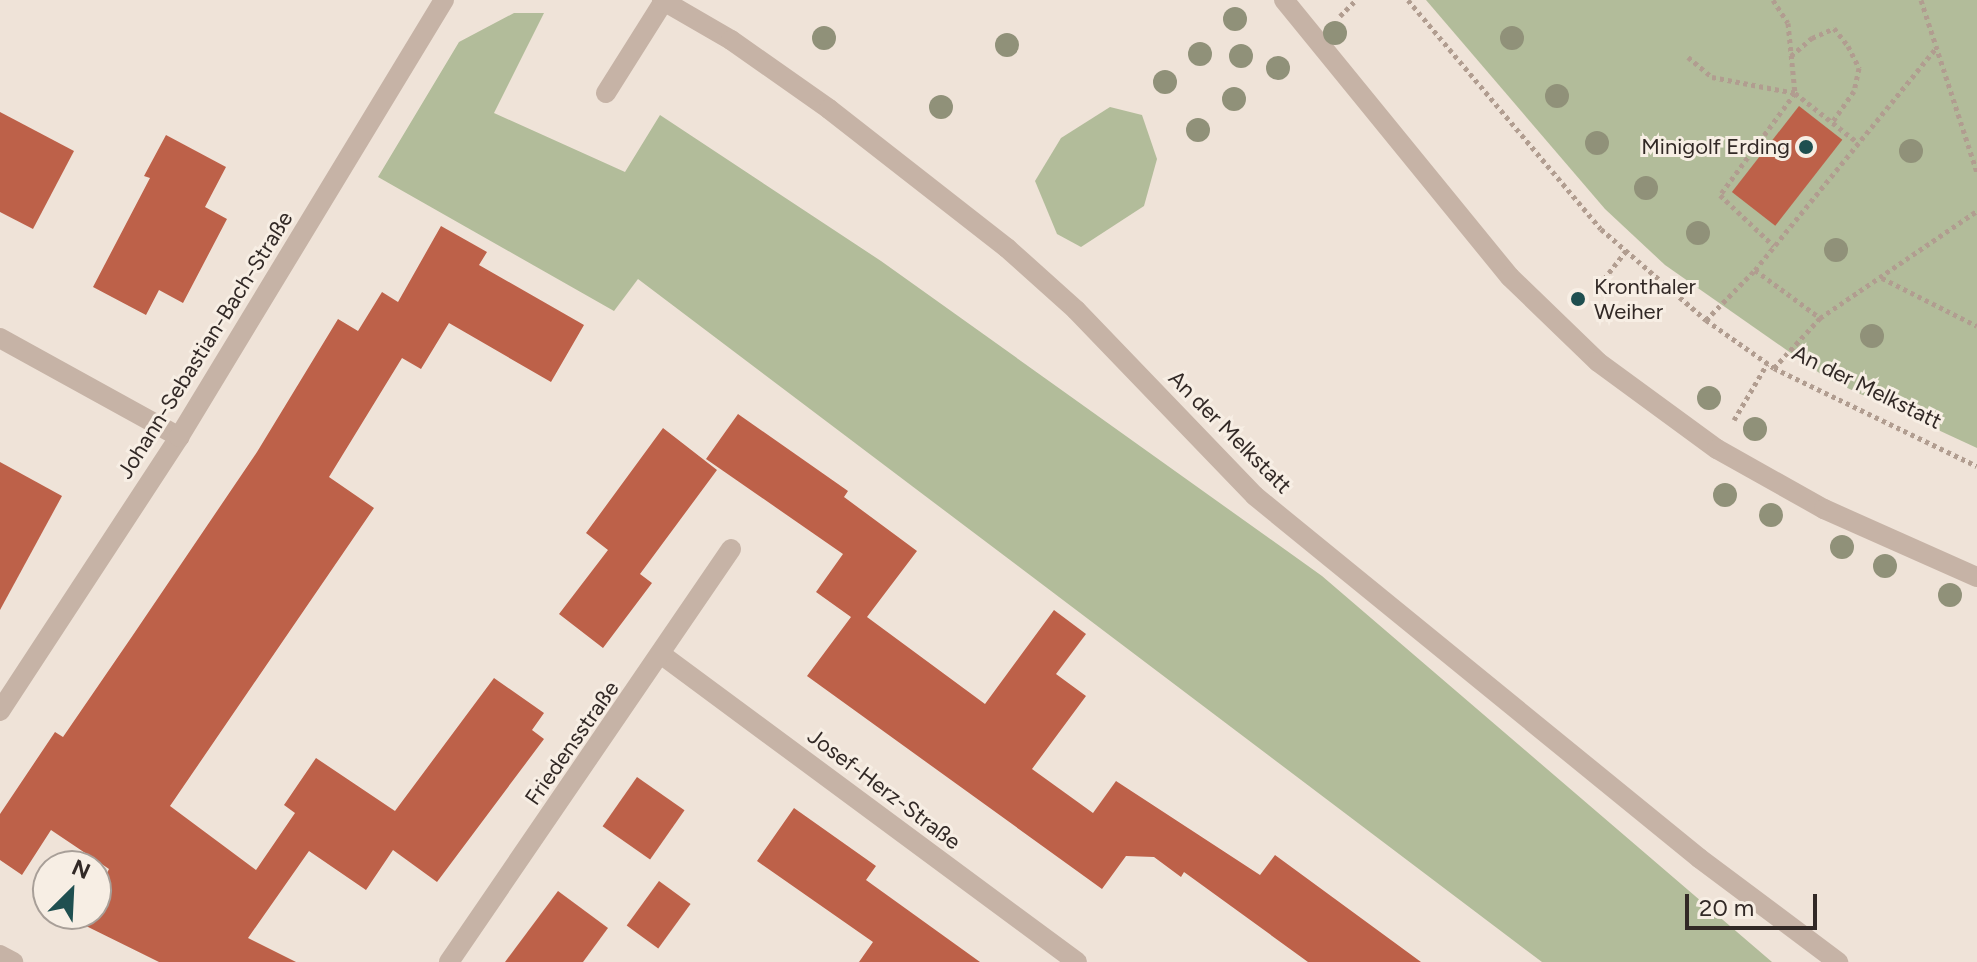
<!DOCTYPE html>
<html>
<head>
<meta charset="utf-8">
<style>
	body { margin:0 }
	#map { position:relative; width:1977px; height:962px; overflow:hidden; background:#efe3d8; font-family:Figtree,sans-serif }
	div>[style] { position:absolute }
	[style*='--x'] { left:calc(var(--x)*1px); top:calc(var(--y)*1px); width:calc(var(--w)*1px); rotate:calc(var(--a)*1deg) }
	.green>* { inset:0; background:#b2bc9a }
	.building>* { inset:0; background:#bd6149; transform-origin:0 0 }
	.path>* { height:5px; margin-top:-2.5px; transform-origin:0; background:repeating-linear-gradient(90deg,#b19d90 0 4px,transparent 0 8px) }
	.service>* { height:20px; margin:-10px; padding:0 10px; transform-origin:10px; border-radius:10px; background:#c6b3a6 }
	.minor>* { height:20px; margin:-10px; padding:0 10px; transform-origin:10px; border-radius:10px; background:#c6b3a6 }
	.trees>* { width:24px; height:24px; margin:-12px; border-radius:50%; background:#909179 }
	.dots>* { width:22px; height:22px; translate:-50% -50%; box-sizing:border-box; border:4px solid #f7eee4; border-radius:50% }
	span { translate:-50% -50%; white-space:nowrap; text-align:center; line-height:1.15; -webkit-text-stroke:6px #f7eee4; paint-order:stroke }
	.poi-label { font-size:22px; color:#322926 }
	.right { translate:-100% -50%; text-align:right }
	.left { translate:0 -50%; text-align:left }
	.street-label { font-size:22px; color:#322926 }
	.north { position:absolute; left:32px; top:850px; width:80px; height:80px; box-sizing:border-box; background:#f7eee4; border:2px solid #a89f98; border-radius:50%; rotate:24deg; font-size:22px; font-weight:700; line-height:32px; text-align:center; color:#322926 }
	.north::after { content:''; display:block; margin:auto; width:28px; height:36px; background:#1f4f50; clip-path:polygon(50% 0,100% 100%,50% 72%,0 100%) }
	.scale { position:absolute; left:1685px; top:894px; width:132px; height:36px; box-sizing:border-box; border:4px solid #322926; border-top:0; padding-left:10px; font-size:24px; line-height:28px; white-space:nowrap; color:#322926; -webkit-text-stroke:6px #f7eee4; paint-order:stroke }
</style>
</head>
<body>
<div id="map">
	<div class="green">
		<div style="clip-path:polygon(1426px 0,1977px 0,1977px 448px,1828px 379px,1665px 265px,1605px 209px)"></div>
		<div style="clip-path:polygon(514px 13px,544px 13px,494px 113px,625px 172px,660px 115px,881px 261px,1322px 576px,1772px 962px,1542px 962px,638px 279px,614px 311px,378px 177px,459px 42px)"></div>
		<div style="clip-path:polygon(1110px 107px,1142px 115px,1157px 159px,1144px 206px,1081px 247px,1057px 234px,1035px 181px,1061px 138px)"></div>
	</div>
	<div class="building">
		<div style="left:1799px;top:106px;width:55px;height:109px;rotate:38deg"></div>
		<div style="clip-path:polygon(0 112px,74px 151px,33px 229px,0 212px)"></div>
		<div style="clip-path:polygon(166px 135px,226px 167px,205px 207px,227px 219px,183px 303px,159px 290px,146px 315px,93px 287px,150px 178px,144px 176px)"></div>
		<div style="clip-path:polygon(441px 226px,487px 252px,479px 265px,584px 325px,551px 382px,449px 323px,421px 369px,402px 358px,329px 477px,374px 508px,170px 806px,256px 870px,295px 813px,284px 805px,316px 758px,395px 811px,494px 678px,544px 713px,532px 730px,544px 739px,437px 882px,393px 850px,366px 890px,309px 851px,248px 938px,296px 962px,159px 962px,82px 924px,87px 914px,96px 914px,96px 895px,109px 869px,51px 830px,22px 875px,0 860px,0 814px,55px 732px,63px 737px,133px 635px,257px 452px,338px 319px,358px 331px,382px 292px,398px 302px)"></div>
		<div style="clip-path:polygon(738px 414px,848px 491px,844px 497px,917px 551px,867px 617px,985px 704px,1054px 610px,1086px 634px,1056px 674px,1086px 696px,1032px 769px,1093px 813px,1116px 781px,1260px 875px,1275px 855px,1421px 962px,1308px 962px,1184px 872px,1181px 877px,1154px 857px,1126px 856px,1102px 889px,807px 676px,851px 617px,816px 592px,843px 554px,706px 459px)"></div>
		<div style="clip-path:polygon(663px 428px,717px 470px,640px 574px,652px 583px,603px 648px,559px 614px,608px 550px,586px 533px)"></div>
		<div style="clip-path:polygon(0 462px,62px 496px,0 610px)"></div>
		<div style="left:637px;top:777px;width:58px;height:60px;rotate:35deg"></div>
		<div style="clip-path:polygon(794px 808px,876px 866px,866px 880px,980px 962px,859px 962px,873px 942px,757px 861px)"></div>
		<div style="left:659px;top:881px;width:39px;height:55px;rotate:36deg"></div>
		<div style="clip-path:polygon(558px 891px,608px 928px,583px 962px,505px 962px)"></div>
	</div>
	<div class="path">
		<div style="--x:1408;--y:0;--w:299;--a:49.9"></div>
		<div style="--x:1601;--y:229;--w:139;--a:40.9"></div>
		<div style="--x:1706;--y:320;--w:83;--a:35.2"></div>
		<div style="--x:1774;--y:368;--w:225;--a:25.8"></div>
		<div style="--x:1773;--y:0;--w:27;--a:57"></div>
		<div style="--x:1788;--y:23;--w:70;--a:84.3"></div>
		<div style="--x:1795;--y:93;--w:127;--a:126.3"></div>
		<div style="--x:1720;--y:195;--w:74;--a:43.4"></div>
		<div style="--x:1921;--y:0;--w:181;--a:72"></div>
		<div style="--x:1340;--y:16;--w:23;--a:-45"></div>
		<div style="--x:1791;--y:56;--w:28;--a:-41"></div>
		<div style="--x:1812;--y:38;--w:24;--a:-24"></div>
		<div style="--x:1834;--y:28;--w:23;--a:52"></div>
		<div style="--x:1848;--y:46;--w:25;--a:63"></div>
		<div style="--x:1859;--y:68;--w:24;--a:102"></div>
		<div style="--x:1854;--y:91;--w:39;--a:125"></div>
		<div style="--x:1688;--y:57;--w:31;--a:40"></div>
		<div style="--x:1712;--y:77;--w:85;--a:10.9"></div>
		<div style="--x:1795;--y:93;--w:79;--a:38.3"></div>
		<div style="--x:1755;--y:270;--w:81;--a:36.4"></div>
		<div style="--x:1882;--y:278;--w:106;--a:26.8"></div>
		<div style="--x:1604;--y:279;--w:36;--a:-52"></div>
		<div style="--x:1706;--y:320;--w:70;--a:-45.6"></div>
		<div style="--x:1755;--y:270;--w:286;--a:-50.8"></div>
		<div style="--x:1774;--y:368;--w:68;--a:-47.4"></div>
		<div style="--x:1820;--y:318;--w:190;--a:-34.3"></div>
		<div style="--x:1734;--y:420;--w:65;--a:-59.5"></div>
	</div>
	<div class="service">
		<div style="--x:1284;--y:0;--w:357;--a:50.8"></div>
		<div style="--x:1510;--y:277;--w:122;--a:44"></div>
		<div style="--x:1598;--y:362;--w:147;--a:36.2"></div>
		<div style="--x:1717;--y:449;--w:123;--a:29.3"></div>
		<div style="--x:1824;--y:509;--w:167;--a:24"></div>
		<div style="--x:606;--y:93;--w:109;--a:-57.8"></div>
	</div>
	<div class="minor">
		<div style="--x:662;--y:0;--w:80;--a:30.1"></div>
		<div style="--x:731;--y:40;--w:120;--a:35.1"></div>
		<div style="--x:829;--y:109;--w:226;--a:38"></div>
		<div style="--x:1007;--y:248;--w:93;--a:41.9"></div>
		<div style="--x:1076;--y:310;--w:258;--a:46.1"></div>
		<div style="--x:1255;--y:496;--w:573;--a:39.19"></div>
		<div style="--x:1699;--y:858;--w:174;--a:36.8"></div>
		<div style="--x:0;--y:338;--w:205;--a:28.9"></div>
		<div style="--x:662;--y:655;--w:516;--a:36.49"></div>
		<div style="--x:0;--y:711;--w:327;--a:-56.8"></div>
		<div style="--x:179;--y:437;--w:511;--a:-58.77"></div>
		<div style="--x:0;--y:955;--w:15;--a:28"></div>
		<div style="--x:449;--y:962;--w:500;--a:-55.67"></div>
	</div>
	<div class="trees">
		<div style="left:1235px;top:19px"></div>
		<div style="left:1335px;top:33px"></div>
		<div style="left:824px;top:38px"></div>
		<div style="left:1512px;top:38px"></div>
		<div style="left:1007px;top:45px"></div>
		<div style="left:1200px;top:54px"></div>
		<div style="left:1241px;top:56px"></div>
		<div style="left:1278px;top:68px"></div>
		<div style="left:1165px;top:82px"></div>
		<div style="left:1557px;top:96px"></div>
		<div style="left:1234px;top:99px"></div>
		<div style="left:941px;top:107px"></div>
		<div style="left:1198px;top:130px"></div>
		<div style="left:1597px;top:143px"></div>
		<div style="left:1911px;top:151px"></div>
		<div style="left:1646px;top:188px"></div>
		<div style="left:1698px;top:233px"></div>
		<div style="left:1836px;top:250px"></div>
		<div style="left:1872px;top:336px"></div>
		<div style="left:1709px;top:398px"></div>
		<div style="left:1755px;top:429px"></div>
		<div style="left:1725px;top:495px"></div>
		<div style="left:1771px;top:515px"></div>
		<div style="left:1842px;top:547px"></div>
		<div style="left:1885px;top:566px"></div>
		<div style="left:1950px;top:595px"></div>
	</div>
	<div class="dots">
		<div style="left:1806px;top:147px;background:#1f4f50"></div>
		<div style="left:1578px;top:299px;background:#1f4f50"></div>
	</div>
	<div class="poi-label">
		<span class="right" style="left:1790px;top:147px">Minigolf Erding</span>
		<span class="left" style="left:1594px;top:299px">Kronthaler<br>Weiher</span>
	</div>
	<div class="street-label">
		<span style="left:205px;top:345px;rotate:-58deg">Johann-Sebastian-Bach-Straße</span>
		<span style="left:1867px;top:387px;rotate:26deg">An der Melkstatt</span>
		<span style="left:1230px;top:432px;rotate:45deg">An der Melkstatt</span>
		<span style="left:572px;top:743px;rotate:-55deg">Friedensstraße</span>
		<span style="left:884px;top:789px;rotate:37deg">Josef-Herz-Straße</span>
	</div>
	<div class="north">N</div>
	<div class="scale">20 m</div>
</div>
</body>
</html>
